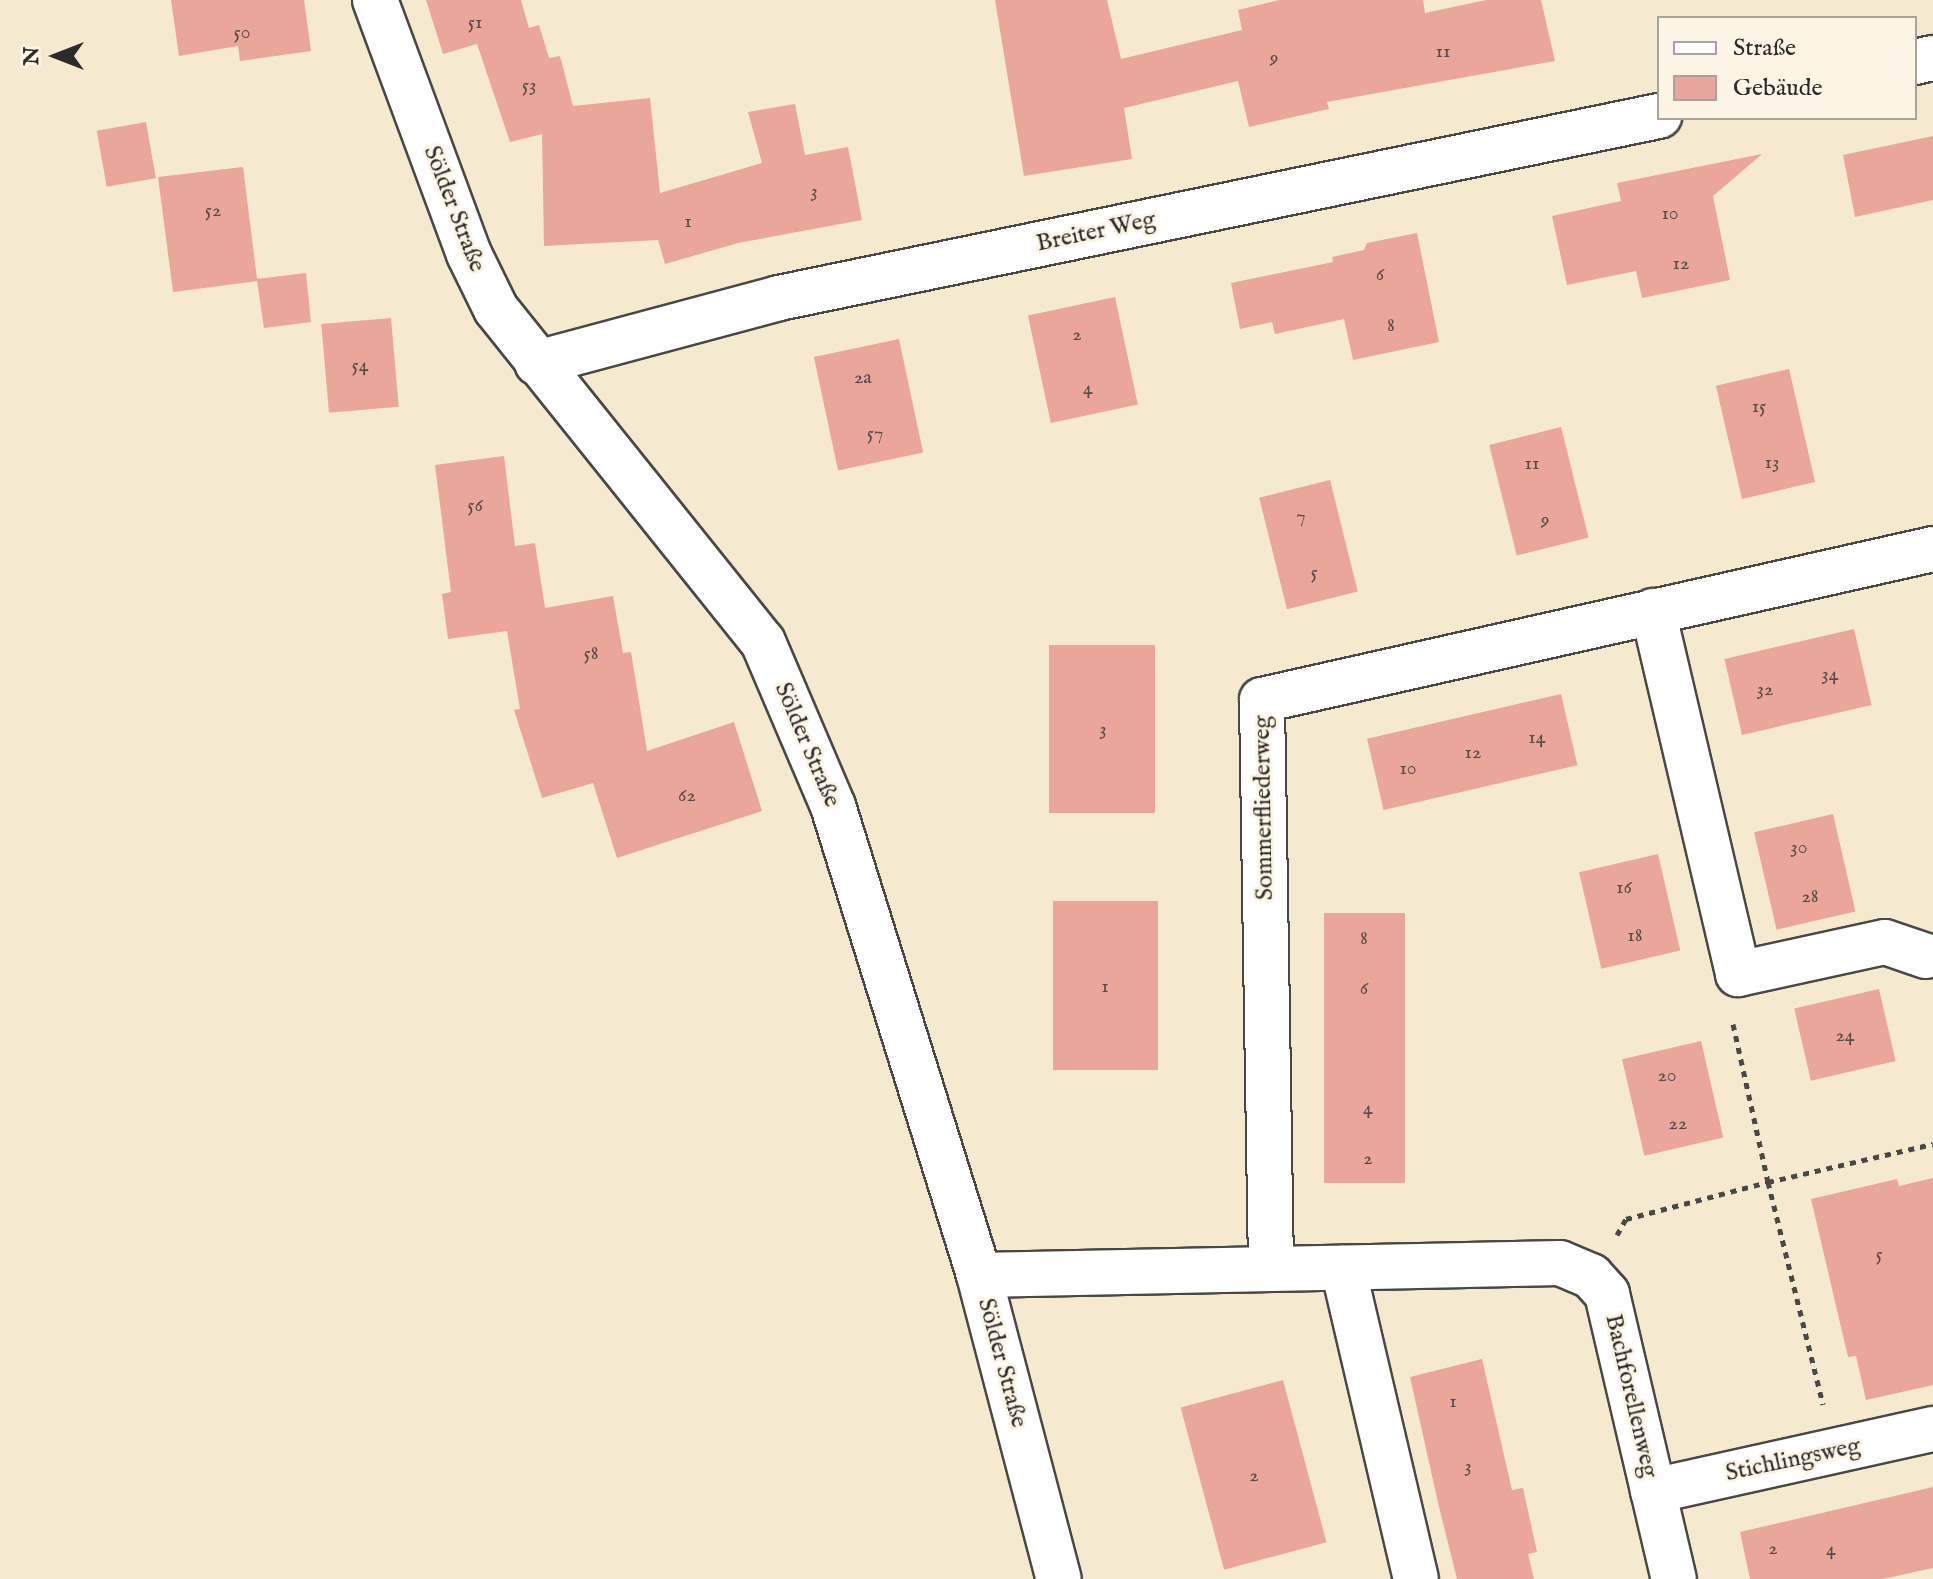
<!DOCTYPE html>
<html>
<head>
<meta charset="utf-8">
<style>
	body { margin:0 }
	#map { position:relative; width:1933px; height:1579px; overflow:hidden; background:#f5e9d0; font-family:"IM FELL English",serif }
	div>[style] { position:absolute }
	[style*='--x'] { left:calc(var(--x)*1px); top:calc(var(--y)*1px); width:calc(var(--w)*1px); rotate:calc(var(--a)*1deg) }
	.building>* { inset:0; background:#eaa69a; transform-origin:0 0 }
	.path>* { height:5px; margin-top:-2.5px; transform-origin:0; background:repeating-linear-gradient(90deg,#494844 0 6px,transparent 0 12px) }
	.roads { filter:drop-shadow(2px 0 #494844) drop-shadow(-2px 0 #494844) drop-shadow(0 2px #494844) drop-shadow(0 -2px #494844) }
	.minor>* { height:44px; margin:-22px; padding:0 22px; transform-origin:22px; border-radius:22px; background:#fff }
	span { translate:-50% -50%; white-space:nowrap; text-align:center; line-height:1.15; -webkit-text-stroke:6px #fcf5e5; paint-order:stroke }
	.number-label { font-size:20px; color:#5b4a47 }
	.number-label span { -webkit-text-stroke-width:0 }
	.street-label { font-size:24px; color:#2b2b2b }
	.legend { position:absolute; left:1657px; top:16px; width:260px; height:104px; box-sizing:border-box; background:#fcf5e5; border:2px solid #a8a49b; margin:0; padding:10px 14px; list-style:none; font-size:24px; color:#2b2b2b }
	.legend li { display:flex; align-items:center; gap:16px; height:40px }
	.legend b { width:40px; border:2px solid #a8a49b }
	.north { position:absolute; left:16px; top:16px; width:80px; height:80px; -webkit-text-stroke:6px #fcf5e5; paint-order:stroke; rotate:270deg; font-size:22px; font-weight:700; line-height:32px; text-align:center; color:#2b2b2b }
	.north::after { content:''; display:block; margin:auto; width:28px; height:36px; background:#2b2b2b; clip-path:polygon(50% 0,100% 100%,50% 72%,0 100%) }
</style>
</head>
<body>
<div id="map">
	<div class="building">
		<div style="clip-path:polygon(171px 0,304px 0,311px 51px,240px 61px,238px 46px,179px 56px)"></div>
		<div style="clip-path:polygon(426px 0,521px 0,529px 28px,539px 25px,549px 58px,560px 56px,573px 106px,650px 98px,660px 193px,762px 163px,748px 112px,795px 104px,805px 155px,848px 147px,862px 220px,738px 243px,665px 264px,658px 240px,544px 246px,542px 134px,510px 142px,477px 44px,443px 54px)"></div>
		<div style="clip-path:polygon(995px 0,1107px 0,1121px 59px,1242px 30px,1238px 10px,1279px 0,1423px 0,1425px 13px,1486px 0,1541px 0,1555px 61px,1327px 102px,1329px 109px,1249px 127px,1238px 81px,1124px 108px,1132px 159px,1024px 176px)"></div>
		<div style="left:146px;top:122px;width:57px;height:50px;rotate:80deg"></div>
		<div style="clip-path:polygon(1933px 136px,1933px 200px,1855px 217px,1843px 155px)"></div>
		<div style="clip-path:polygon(1762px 154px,1713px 196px,1730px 280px,1642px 298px,1636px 271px,1567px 285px,1552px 216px,1621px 201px,1617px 183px)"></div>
		<div style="clip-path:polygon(243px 167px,257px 279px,306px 273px,311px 322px,264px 328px,257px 281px,173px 292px,158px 177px)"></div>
		<div style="clip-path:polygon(1417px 233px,1439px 342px,1353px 360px,1344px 319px,1275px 334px,1272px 322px,1240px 329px,1231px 283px,1333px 262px,1332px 257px,1364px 250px,1367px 243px)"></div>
		<div style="left:1115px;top:297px;width:110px;height:89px;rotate:78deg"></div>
		<div style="left:391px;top:318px;width:89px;height:70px;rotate:85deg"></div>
		<div style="left:899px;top:339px;width:116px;height:87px;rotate:78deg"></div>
		<div style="left:1789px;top:369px;width:116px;height:75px;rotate:77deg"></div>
		<div style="left:1561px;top:427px;width:114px;height:74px;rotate:76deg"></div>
		<div style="clip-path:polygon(504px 456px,515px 546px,535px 543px,545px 608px,613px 596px,623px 653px,631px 652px,647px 751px,734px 722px,762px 811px,617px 858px,593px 783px,542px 798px,514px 710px,520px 709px,507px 631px,448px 639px,442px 594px,451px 592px,435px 465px)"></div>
		<div style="left:1330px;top:480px;width:115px;height:73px;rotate:76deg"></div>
		<div style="left:1854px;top:629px;width:78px;height:133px;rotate:77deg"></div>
		<div style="left:1155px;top:645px;width:168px;height:106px;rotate:90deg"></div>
		<div style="left:1561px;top:694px;width:73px;height:199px;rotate:77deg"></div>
		<div style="left:1833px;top:814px;width:100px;height:81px;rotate:77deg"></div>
		<div style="left:1658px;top:854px;width:99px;height:81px;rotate:77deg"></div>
		<div style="left:1053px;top:901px;width:105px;height:169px"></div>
		<div style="left:1324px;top:913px;width:81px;height:270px"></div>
		<div style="left:1879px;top:989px;width:74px;height:87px;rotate:77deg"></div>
		<div style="left:1701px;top:1041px;width:99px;height:81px;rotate:77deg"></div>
		<div style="clip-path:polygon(1933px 1178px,1933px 1385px,1866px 1400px,1856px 1356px,1848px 1357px,1811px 1199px,1897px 1179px,1899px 1186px)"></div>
		<div style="clip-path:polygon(1482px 1359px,1512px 1490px,1523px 1488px,1537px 1552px,1528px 1554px,1534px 1579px,1457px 1579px,1439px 1507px,1410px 1377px)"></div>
		<div style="left:1283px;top:1380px;width:168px;height:106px;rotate:75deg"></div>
		<div style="clip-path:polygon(1933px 1487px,1933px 1568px,1883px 1579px,1750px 1579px,1740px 1532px)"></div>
	</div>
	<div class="path">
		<div style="--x:1733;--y:1024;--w:162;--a:77.5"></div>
		<div style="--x:1768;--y:1182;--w:169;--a:-13"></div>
		<div style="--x:1617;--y:1235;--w:18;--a:-61"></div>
		<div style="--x:1626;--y:1219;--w:147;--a:-14.6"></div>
		<div style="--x:1768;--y:1182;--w:229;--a:76.1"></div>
	</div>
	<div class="roads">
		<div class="minor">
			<div style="--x:375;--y:0;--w:271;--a:69.7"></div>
			<div style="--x:469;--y:254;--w:61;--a:63.9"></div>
			<div style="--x:496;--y:309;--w:427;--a:51.3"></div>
			<div style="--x:763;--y:642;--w:178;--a:66.9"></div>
			<div style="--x:833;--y:806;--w:491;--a:72.7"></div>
			<div style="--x:979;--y:1275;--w:314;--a:75.3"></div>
			<div style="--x:1915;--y:62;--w:18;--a:-13"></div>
			<div style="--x:537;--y:363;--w:251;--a:-15"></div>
			<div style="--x:779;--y:298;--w:899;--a:-11.69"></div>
			<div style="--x:1653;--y:611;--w:373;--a:76.8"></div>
			<div style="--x:1738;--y:974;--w:150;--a:-12.3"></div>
			<div style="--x:1885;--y:942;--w:43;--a:18.9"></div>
			<div style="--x:1271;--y:1268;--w:568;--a:-90.91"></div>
			<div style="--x:1262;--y:700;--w:688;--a:-12.68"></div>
			<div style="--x:1343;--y:1268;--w:319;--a:76.8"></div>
			<div style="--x:979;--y:1275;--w:581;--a:-1.18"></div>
			<div style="--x:1560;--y:1263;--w:34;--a:23"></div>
			<div style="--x:1591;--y:1276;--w:24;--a:48"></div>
			<div style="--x:1607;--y:1294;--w:293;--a:76.8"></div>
			<div style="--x:1653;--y:1491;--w:287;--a:-12.5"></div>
		</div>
	</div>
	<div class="number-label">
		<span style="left:475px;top:22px">51</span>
		<span style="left:242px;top:32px">50</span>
		<span style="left:1443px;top:51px">11</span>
		<span style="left:1274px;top:57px">9</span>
		<span style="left:529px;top:85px">53</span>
		<span style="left:814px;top:191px">3</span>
		<span style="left:213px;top:210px">52</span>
		<span style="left:1670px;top:213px">10</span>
		<span style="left:688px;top:221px">1</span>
		<span style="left:1681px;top:263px">12</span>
		<span style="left:1380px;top:274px">6</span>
		<span style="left:1391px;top:325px">8</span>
		<span style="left:1077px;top:334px">2</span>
		<span style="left:360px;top:365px">54</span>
		<span style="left:863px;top:377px">2a</span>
		<span style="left:1088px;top:388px">4</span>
		<span style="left:1759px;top:406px">15</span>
		<span style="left:875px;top:433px">57</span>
		<span style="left:1772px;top:462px">13</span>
		<span style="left:1532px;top:463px">11</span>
		<span style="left:475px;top:505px">56</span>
		<span style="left:1301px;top:516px">7</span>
		<span style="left:1545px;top:519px">9</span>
		<span style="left:1314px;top:572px">5</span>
		<span style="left:591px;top:653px">58</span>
		<span style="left:1830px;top:674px">34</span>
		<span style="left:1765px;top:689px">32</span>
		<span style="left:1103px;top:729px">3</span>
		<span style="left:1537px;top:737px">14</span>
		<span style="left:1473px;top:752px">12</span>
		<span style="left:1408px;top:768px">10</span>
		<span style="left:687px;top:795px">62</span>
		<span style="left:1799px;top:847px">30</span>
		<span style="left:1624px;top:887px">16</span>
		<span style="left:1810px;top:896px">28</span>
		<span style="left:1635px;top:935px">18</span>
		<span style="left:1364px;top:938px">8</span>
		<span style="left:1105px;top:986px">1</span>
		<span style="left:1364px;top:988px">6</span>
		<span style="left:1845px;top:1035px">24</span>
		<span style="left:1667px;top:1075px">20</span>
		<span style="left:1368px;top:1108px">4</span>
		<span style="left:1678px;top:1123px">22</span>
		<span style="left:1368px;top:1158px">2</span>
		<span style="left:1879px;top:1254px">5</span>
		<span style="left:1453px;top:1401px">1</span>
		<span style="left:1468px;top:1466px">3</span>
		<span style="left:1254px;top:1475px">2</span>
		<span style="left:1773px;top:1548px">2</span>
		<span style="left:1831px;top:1549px">4</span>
	</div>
	<div class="street-label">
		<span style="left:454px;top:209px;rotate:69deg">Sölder Straße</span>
		<span style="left:1096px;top:232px;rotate:-12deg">Breiter Weg</span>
		<span style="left:807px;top:745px;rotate:67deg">Sölder Straße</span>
		<span style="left:1264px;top:808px;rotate:-91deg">Sommerfliederweg</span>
		<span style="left:1002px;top:1363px;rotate:75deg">Sölder Straße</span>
		<span style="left:1631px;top:1396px;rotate:77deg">Bachforellenweg</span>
		<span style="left:1793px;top:1460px;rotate:-12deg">Stichlingsweg</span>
	</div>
	<ul class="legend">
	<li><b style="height:10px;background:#fff"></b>Straße</li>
	<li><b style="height:22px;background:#eaa69a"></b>Gebäude</li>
	</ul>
	<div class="north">N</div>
</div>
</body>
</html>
